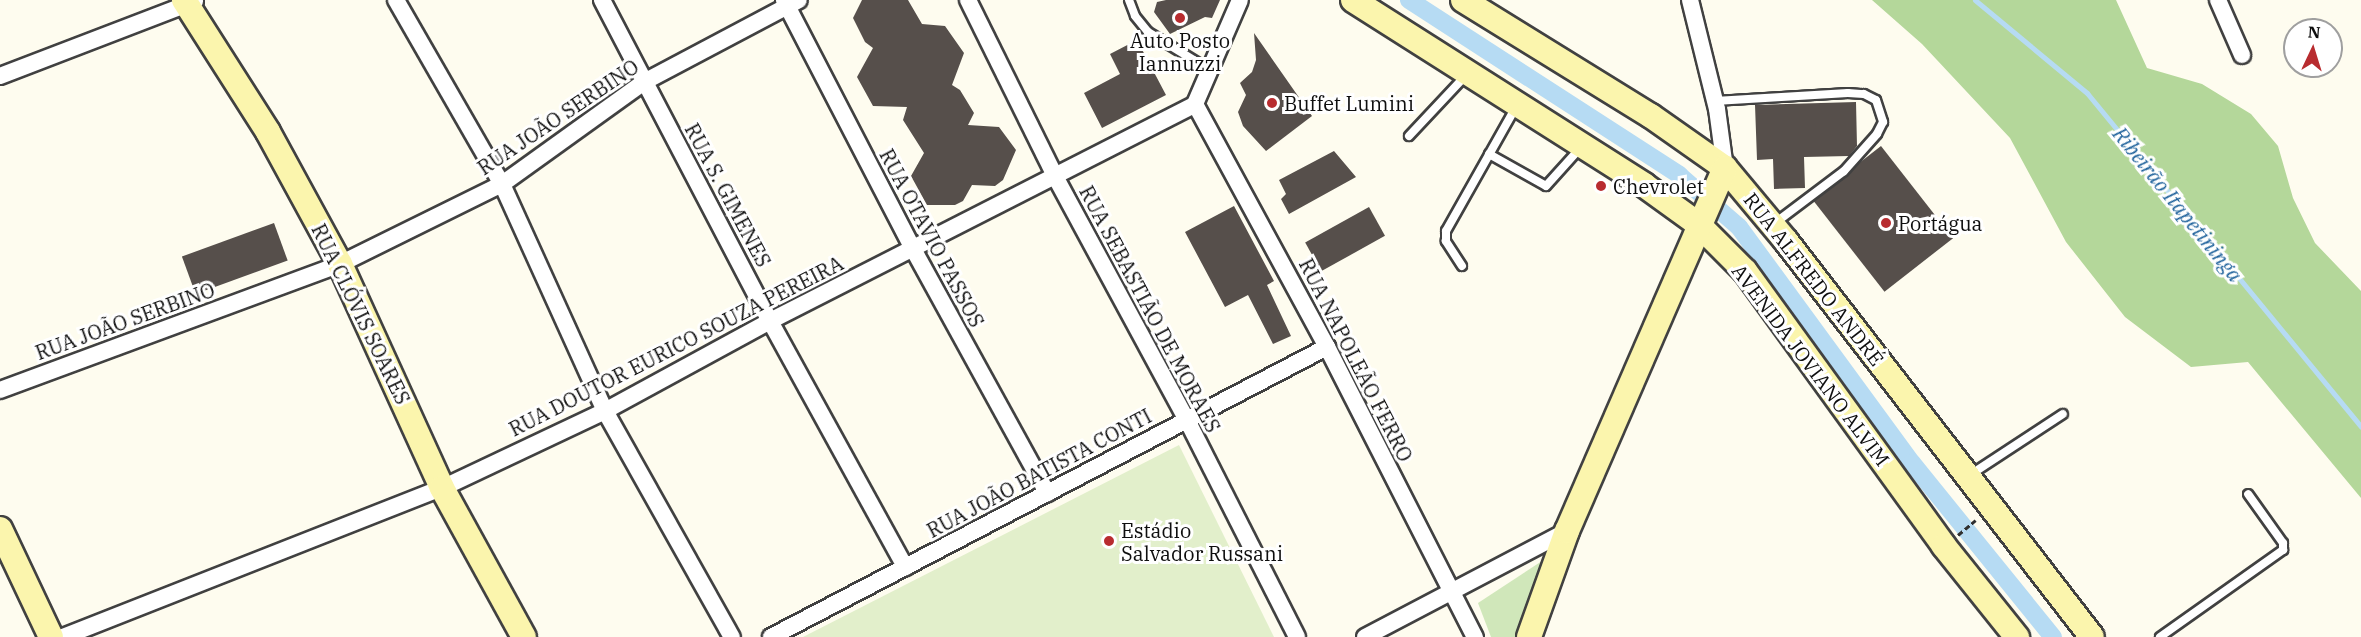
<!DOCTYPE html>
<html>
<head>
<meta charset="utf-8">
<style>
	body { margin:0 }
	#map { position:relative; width:2361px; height:637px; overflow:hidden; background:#fefcef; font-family:"IBM Plex Serif",serif }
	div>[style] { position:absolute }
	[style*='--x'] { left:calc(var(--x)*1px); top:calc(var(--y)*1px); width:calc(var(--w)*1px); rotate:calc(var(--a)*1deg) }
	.green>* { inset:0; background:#d0e7ba }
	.forest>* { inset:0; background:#b4d79a }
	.pitch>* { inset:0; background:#e2efcb }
	.stream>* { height:5px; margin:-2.5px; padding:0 2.5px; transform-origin:2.5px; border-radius:2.5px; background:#b6dbf3 }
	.canal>* { height:18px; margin:-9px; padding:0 9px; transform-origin:9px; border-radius:9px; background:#b6dbf3 }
	.building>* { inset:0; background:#564f4b; transform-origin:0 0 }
	.path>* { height:3px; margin-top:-1.5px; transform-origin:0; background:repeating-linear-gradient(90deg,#303030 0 6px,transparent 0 9px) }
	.roads { filter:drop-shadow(2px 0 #414141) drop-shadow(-2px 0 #414141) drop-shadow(0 2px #414141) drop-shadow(0 -2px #414141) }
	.lane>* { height:8px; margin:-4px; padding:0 4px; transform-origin:4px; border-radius:4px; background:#fff }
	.street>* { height:16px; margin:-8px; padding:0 8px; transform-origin:8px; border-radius:8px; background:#fff }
	.secondary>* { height:24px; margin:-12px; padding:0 12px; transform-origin:12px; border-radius:12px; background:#fbf5ad }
	.dots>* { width:16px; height:16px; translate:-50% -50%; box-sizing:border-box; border:3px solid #fff; border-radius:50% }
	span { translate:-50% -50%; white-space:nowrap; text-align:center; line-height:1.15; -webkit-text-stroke:6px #fff; paint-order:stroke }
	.poi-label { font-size:20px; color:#0e0e0e }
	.left { translate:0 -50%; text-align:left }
	.street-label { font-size:20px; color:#0e0e0e }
	.water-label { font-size:21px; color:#1c609a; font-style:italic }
	.north { position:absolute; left:2283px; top:18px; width:60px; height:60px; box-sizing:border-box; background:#fff; border:2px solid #9f9f9f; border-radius:50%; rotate:4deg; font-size:16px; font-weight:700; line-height:24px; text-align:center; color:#0e0e0e }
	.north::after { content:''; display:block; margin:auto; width:21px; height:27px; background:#b82c2f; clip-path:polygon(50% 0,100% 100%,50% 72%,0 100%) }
</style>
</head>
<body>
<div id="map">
	<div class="green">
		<div style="clip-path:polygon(1545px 559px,1519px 637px,1491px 637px,1478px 603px)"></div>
	</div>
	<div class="forest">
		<div style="clip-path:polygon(1872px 0,2116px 0,2147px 68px,2202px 84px,2251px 114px,2278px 146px,2293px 198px,2315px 243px,2361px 291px,2361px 498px,2248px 362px,2191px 367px,2125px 317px,2066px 242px,2010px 138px,1922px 44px)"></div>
	</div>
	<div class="pitch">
		<div style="clip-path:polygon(1179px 445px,1274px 637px,803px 637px)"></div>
	</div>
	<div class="stream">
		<div style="--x:1975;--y:0;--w:146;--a:39.7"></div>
		<div style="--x:2087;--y:93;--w:432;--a:50.6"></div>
	</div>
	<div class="canal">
		<div style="--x:1409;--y:0;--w:322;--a:32.9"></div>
		<div style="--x:1679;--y:175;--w:79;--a:40.9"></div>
		<div style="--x:1739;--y:227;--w:293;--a:53.8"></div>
		<div style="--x:1912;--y:463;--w:224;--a:51"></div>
	</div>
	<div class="building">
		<div style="clip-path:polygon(862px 0,908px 0,922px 24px,945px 26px,964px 53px,952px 85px,960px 90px,974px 113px,968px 125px,999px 127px,1016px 150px,1003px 180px,995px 186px,972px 185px,963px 201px,955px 205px,927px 205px,911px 176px,924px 153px,903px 120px,907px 107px,873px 106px,857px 77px,873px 48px,865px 42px,853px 18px)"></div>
		<div style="clip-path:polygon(1166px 0,1220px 0,1212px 18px,1205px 17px,1170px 34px,1154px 12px,1157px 2px)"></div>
		<div style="clip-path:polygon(1254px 33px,1312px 116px,1266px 151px,1243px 126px,1238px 112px,1246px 95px,1240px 83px,1252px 72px,1256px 60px)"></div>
		<div style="clip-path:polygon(1137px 40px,1166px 95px,1102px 128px,1084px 93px,1120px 74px,1110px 54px)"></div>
		<div style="clip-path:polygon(1856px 102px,1857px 146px,1849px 156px,1804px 157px,1805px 188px,1774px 189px,1773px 159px,1757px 160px,1755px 105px)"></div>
		<div style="left:1881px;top:146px;width:117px;height:87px;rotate:52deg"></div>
		<div style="clip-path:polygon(1334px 151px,1356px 177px,1289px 214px,1281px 199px,1286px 194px,1279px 180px)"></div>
		<div style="clip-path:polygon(1234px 206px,1274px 281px,1267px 285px,1291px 336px,1273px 344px,1248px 295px,1225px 307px,1185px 232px)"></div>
		<div style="left:1369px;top:207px;width:33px;height:73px;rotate:61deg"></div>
		<div style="left:274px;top:223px;width:40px;height:98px;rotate:70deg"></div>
	</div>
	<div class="path">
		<div style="--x:1958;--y:535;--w:23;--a:-40"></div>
	</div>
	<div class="roads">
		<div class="lane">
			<div style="--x:1129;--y:0;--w:17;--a:69"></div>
			<div style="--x:1135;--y:16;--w:21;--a:51"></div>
			<div style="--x:1148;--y:32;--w:73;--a:31.5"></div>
			<div style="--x:1715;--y:101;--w:133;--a:-3.4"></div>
			<div style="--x:1848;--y:93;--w:16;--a:4"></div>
			<div style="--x:1864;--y:94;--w:13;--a:27"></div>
			<div style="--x:1876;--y:100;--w:23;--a:72"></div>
			<div style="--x:1883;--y:122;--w:13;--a:117"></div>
			<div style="--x:1877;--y:134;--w:50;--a:131.7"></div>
			<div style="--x:1844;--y:171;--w:86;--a:143"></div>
			<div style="--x:1409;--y:136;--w:83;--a:-46.9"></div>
			<div style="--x:1489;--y:154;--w:65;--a:29.3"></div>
			<div style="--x:1546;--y:186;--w:54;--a:-48"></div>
			<div style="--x:1462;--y:266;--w:30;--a:-123"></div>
			<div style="--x:1446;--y:241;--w:10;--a:-90"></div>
			<div style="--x:1446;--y:231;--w:145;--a:-60.6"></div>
			<div style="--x:1970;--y:475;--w:111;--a:-33.3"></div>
			<div style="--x:2160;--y:637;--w:151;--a:-35.3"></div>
			<div style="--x:2283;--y:550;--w:7;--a:-90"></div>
			<div style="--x:2283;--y:543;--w:60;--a:-125.5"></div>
		</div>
		<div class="street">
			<div style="--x:396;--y:0;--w:212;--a:60.1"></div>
			<div style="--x:502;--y:184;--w:249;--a:65.6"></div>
			<div style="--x:605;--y:411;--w:259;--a:60.7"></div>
			<div style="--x:602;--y:0;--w:362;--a:62.4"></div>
			<div style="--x:770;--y:321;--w:281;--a:61.2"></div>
			<div style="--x:784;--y:0;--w:278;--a:62.6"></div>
			<div style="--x:912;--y:247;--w:281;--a:61.2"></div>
			<div style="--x:968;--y:0;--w:199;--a:63.7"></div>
			<div style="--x:1056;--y:178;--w:275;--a:61.6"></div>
			<div style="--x:1187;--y:420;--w:243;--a:63.1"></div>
			<div style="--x:1690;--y:0;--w:112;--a:76.1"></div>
			<div style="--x:1717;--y:109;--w:60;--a:82.3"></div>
			<div style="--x:2218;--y:0;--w:60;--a:66.4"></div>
			<div style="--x:0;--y:76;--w:209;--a:-21"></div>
			<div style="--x:1195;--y:104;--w:277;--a:61.5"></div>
			<div style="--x:1327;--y:347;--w:326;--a:63"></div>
			<div style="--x:1195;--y:104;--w:113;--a:-66.6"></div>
			<div style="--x:0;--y:390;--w:363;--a:-20.3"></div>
			<div style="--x:340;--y:264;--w:181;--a:-26.3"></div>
			<div style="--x:502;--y:184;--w:175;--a:-35.7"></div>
			<div style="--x:644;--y:82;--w:175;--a:-27.9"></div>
			<div style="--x:63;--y:637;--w:407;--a:-21.5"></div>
			<div style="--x:442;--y:488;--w:180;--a:-25.3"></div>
			<div style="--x:605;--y:411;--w:188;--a:-28.6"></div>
			<div style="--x:770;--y:321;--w:477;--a:-27"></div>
			<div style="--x:771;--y:637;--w:627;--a:-27.55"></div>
			<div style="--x:1365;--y:637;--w:228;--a:-27.7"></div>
		</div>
		<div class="secondary">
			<div style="--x:184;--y:0;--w:156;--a:57.5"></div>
			<div style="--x:268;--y:132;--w:150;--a:61.4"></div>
			<div style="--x:340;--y:264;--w:246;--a:65.5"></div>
			<div style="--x:442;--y:488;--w:170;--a:61.2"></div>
			<div style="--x:1353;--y:0;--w:345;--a:32.4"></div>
			<div style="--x:1644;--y:185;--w:67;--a:35.8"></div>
			<div style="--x:1698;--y:224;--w:66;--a:45"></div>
			<div style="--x:1745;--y:271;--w:339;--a:54.1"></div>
			<div style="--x:1944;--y:546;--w:117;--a:51.3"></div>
			<div style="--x:1463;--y:0;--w:221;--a:31.7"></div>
			<div style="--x:1651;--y:116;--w:90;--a:35.1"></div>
			<div style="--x:1725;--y:168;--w:95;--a:50.1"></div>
			<div style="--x:1786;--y:241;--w:500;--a:52.31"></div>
			<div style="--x:0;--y:529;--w:119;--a:64.7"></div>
			<div style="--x:1529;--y:637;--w:113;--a:-70.3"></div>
			<div style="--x:1567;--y:531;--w:396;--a:-66.5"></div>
		</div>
	</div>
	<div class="dots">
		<div style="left:1180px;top:18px;background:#b82c2f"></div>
		<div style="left:1272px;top:103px;background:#b82c2f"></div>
		<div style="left:1601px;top:186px;background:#b82c2f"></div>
		<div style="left:1886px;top:223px;background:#b82c2f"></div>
		<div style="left:1109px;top:541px;background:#b82c2f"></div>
	</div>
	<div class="poi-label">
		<span style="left:1180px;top:52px">Auto Posto<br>Iannuzzi</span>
		<span class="left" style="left:1284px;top:103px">Buffet Lumini</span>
		<span class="left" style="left:1613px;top:186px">Chevrolet</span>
		<span class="left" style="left:1898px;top:223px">Portágua</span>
		<span class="left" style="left:1121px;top:542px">Estádio<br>Salvador Russani</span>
	</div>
	<div class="street-label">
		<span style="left:558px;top:117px;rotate:-34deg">RUA JOÃO SERBINO</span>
		<span style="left:728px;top:195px;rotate:62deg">RUA S. GIMENES</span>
		<span style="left:932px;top:238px;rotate:62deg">RUA OTAVIO PASSOS</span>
		<span style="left:1814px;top:279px;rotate:52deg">RUA ALFREDO ANDRÉ</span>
		<span style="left:1150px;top:309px;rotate:62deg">RUA SEBASTIÃO DE MORAES</span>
		<span style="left:361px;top:314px;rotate:64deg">RUA CLÓVIS SOARES</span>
		<span style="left:125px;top:321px;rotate:-20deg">RUA JOÃO SERBINO</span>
		<span style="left:676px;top:346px;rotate:-27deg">RUA DOUTOR EURICO SOUZA PEREIRA</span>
		<span style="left:1356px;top:360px;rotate:63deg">RUA NAPOLEÃO FERRO</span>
		<span style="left:1811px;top:365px;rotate:53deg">AVENIDA JOVIANO ALVIM</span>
		<span style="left:1039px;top:473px;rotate:-28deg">RUA JOÃO BATISTA CONTI</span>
	</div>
	<div class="water-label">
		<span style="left:2178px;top:204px;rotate:51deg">Ribeirão Itapetininga</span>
	</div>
	<div class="north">N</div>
</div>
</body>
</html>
